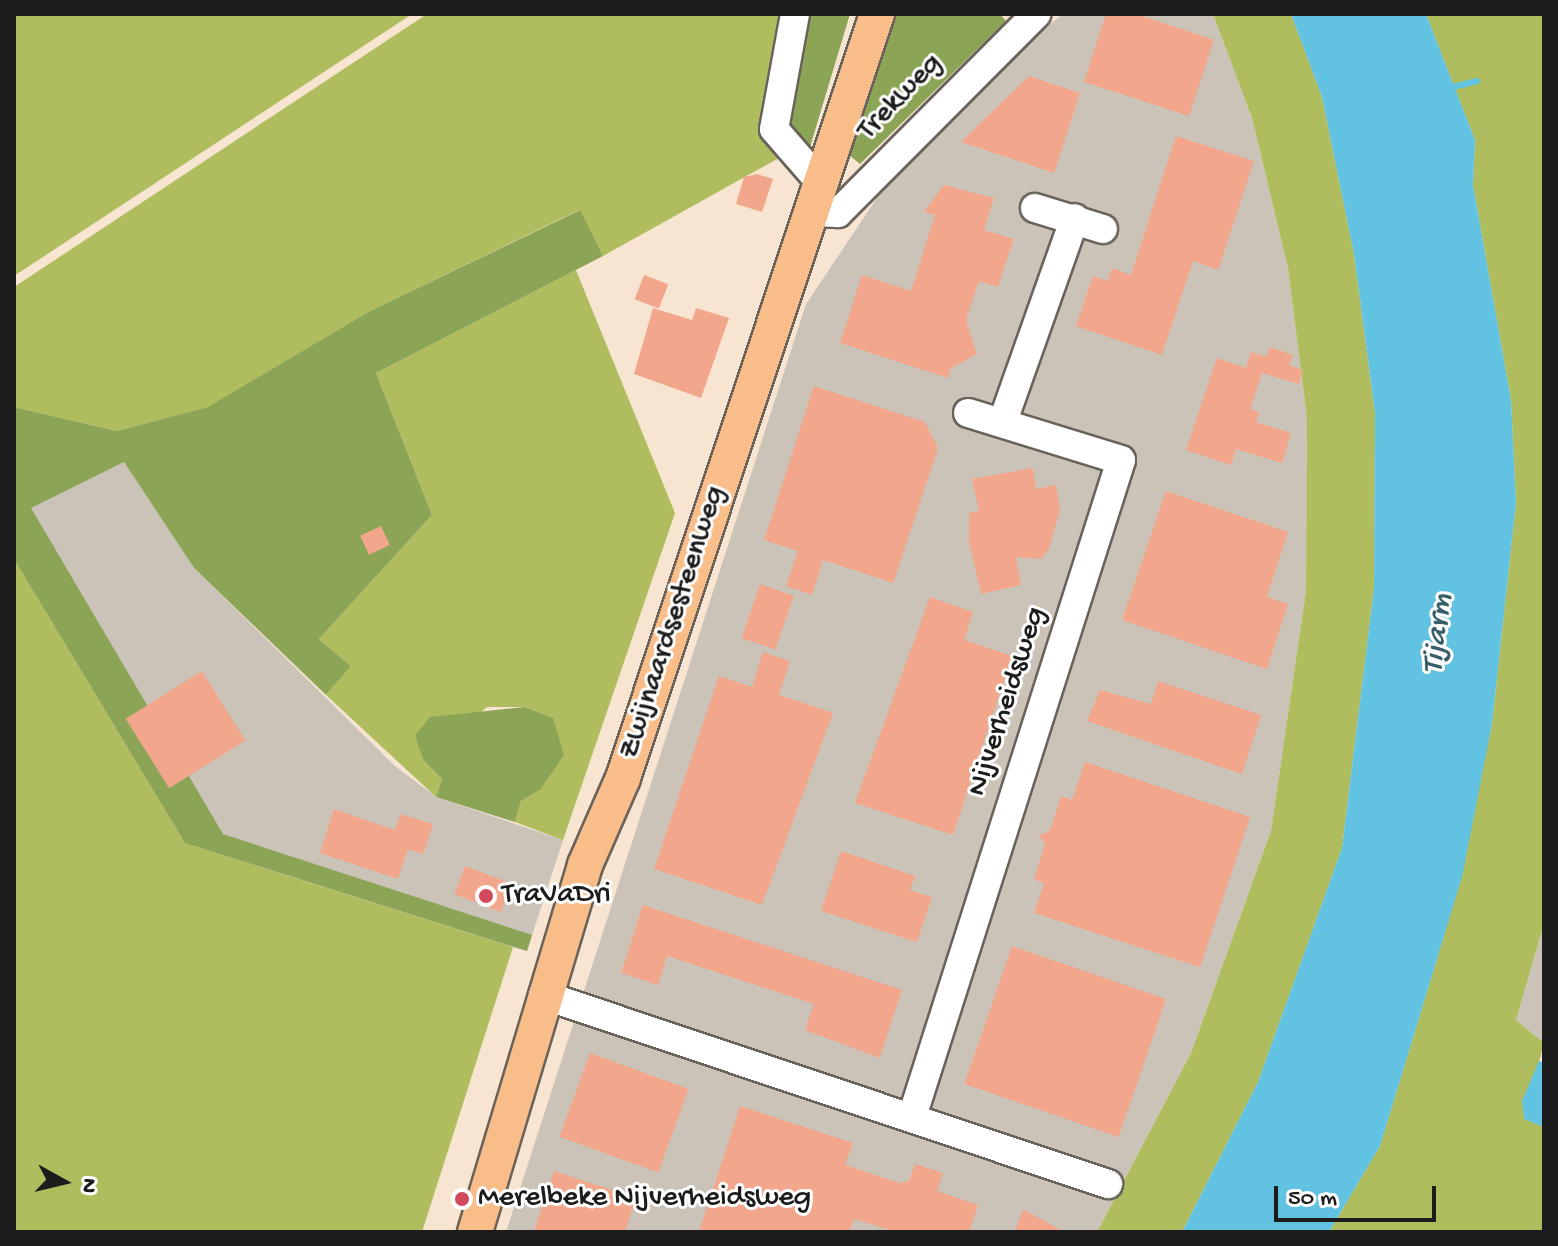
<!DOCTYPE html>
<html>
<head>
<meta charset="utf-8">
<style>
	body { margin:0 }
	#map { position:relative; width:1558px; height:1246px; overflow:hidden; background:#f7e5d1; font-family:"Gochi Hand",sans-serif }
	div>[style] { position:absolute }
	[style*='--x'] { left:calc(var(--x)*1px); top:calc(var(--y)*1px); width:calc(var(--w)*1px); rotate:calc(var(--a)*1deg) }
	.industrial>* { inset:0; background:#cbc3b8 }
	.green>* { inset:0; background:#afbd5f }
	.forest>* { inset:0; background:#8ba456 }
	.water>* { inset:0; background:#62c2e1 }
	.stream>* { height:6px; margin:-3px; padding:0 3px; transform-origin:3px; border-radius:3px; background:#62c2e1 }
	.building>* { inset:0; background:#f2a78c; transform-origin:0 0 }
	.roads { filter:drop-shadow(2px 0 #69625b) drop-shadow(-2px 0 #69625b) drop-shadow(0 2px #69625b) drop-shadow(0 -2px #69625b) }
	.minor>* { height:28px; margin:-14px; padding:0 14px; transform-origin:14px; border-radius:14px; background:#fff }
	.major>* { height:34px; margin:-17px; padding:0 17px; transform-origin:17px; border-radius:17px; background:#f8bd89 }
	.dots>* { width:22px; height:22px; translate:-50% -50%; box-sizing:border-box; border:4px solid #fff; border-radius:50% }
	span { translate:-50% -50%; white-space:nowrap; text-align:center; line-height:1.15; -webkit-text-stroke:6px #fff; paint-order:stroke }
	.street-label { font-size:30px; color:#1c1c1c }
	.poi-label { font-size:30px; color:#1c1c1c }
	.left { translate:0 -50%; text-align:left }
	.water-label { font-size:32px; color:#385e6b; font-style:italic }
	.frame { position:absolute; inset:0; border:16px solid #1c1c1c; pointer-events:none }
	.north { position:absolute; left:24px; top:1142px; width:80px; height:80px; -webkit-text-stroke:6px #fff; paint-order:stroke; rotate:98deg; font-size:22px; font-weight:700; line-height:32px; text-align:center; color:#1c1c1c }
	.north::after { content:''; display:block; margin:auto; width:28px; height:36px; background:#1c1c1c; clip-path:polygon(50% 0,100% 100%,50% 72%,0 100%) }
	.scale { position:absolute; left:1274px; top:1186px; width:162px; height:36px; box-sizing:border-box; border:4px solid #1c1c1c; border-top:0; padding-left:10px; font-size:24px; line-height:28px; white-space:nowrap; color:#1c1c1c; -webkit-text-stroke:6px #fff; paint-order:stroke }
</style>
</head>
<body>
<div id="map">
	<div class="industrial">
		<div style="clip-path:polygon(1063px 14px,1213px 14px,1252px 118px,1288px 268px,1307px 418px,1306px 591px,1271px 831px,1191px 1053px,1097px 1232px,506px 1232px,806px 304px,879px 195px,1006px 60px)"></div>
		<div style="clip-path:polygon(124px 462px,194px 568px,395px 766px,436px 797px,563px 840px,527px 951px,185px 843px,14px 559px,14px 483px,31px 507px)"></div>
		<div style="clip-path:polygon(1544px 924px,1544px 1043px,1516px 1020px)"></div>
	</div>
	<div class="green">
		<div style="clip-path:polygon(14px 14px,412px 14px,14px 276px)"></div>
		<div style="clip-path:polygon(427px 14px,792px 14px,786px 154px,603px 256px,579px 210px,370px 311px,209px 407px,117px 431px,14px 407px,14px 287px)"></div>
		<div style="clip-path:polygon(1213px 14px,1291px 14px,1322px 97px,1354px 254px,1375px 413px,1374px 588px,1342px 848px,1258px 1082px,1182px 1232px,1097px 1232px,1191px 1053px,1271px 831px,1306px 591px,1307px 418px,1288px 268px,1252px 118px)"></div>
		<div style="clip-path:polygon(1426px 14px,1544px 14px,1544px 924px,1516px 1020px,1544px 1043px,1524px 1119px,1544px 1127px,1544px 1232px,1329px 1232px,1380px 1146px,1444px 936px,1492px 724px,1516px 502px,1511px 400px,1473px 185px,1475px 140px)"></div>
		<div style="clip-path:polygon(576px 270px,675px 513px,563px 840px,515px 822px,521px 801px,540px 790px,553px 718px,525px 707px,487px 707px,424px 761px,442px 779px,436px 797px,326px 695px,351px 666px,319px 639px,432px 515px,376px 373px)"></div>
		<div style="clip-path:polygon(14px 559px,185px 843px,513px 947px,422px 1232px,14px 1232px)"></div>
	</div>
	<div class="forest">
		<div style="clip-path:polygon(800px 14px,850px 14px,810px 147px,786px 139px)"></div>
		<div style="clip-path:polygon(897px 14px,1000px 14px,1006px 21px,860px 164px,849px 155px)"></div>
		<div style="clip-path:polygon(580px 210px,603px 256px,376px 373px,432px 515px,319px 639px,351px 666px,326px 695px,194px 568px,124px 462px,31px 508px,223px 834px,532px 935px,527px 951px,185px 843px,14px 559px,14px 407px,117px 431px,208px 407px,370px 311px)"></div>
		<div style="clip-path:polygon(525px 707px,553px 718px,564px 755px,540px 790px,521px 801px,515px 822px,436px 797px,442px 779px,424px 761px,415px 736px,430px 717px)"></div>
	</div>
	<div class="water">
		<div style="clip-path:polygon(1291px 14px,1426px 14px,1475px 140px,1473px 185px,1511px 400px,1516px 502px,1492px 724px,1462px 877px,1380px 1146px,1329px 1232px,1182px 1232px,1258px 1082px,1342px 848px,1374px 588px,1375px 413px,1354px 254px,1322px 97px)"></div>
		<div style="clip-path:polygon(1539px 1061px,1544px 1063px,1544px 1127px,1524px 1119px,1522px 1101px)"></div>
	</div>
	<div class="stream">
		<div style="--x:1449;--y:88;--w:29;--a:-14"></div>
	</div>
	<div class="building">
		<div style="clip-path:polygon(1106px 14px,1136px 14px,1214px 40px,1189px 116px,1084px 82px)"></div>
		<div style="clip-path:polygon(1029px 76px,1080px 93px,1054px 173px,961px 142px)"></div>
		<div style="clip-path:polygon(1176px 136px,1254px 161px,1218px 270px,1193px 261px,1162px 355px,1076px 326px,1093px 276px,1108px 281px,1112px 268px,1131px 275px)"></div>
		<div style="clip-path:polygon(757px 174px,773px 179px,762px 212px,736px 204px,744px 177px)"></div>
		<div style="clip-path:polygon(944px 185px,994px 198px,984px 230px,1014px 239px,998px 287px,979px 281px,966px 320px,977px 354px,951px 368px,948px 378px,840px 343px,862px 275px,911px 291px,935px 215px,924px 212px)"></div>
		<div style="left:644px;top:275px;width:26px;height:26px;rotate:21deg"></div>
		<div style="clip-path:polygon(653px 308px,692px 320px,696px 308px,729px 318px,701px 398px,634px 374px)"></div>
		<div style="clip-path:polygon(1270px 347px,1293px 355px,1289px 365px,1303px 370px,1299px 384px,1262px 373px,1250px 409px,1259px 412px,1256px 422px,1291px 433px,1282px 463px,1236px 449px,1231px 465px,1186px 450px,1217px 358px,1246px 368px,1251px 352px,1266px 357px)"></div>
		<div style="clip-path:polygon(814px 386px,925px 422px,938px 448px,893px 583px,823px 560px,812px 595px,786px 586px,798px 551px,764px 540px)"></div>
		<div style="clip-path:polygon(1033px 468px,1036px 489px,1056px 485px,1060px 510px,1049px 549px,1041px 559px,1016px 557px,1021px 585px,981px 594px,969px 541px,969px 513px,979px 511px,972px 479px)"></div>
		<div style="clip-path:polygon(1166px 491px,1288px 532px,1267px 597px,1288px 604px,1267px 669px,1122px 620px)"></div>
		<div style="left:381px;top:526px;width:21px;height:23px;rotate:65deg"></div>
		<div style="left:760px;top:584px;width:36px;height:57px;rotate:19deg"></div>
		<div style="clip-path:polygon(930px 597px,973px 612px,964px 640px,1012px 656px,953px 835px,855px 803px)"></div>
		<div style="clip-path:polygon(763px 652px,790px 661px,779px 695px,833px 713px,762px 905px,654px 869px,719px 676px,752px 687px)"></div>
		<div style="left:202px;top:671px;width:82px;height:90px;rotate:58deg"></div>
		<div style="clip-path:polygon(1158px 681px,1261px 715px,1242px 774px,1087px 721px,1100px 690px,1151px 704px)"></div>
		<div style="clip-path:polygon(1085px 762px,1250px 817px,1200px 967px,1034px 913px,1044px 883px,1034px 879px,1045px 844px,1039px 835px,1050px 831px,1061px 796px,1072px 800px)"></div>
		<div style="clip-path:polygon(334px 809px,395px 830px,400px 814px,433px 824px,423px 854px,408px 849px,398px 879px,320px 853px)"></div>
		<div style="clip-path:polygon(841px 851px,915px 876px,910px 890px,932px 897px,917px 942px,821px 911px)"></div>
		<div style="left:465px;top:866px;width:50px;height:30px;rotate:21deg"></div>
		<div style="clip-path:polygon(643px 905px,902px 990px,880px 1058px,805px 1030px,814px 1004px,667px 956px,658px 985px,621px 973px)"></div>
		<div style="left:1012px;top:946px;width:163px;height:146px;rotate:19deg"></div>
		<div style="left:590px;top:1053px;width:105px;height:89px;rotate:20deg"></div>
		<div style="clip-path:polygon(740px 1106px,853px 1143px,845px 1165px,899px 1183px,909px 1181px,915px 1164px,943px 1173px,937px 1191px,978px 1205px,969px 1232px,897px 1232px,854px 1219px,849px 1232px,699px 1232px)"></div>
		<div style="clip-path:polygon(554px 1171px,636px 1198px,625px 1232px,534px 1232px)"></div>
		<div style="clip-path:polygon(1023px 1209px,1064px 1232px,1015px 1232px)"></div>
	</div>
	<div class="roads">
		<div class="minor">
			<div style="--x:795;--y:14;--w:117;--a:100.3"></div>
			<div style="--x:774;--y:129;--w:72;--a:49"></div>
			<div style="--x:1035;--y:208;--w:71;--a:17.2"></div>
			<div style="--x:812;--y:212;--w:26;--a:2"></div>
			<div style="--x:838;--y:213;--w:281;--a:-45.1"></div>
			<div style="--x:1003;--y:421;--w:215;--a:-70.5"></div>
			<div style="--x:543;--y:995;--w:596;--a:18.5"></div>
			<div style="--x:912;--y:1117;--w:689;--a:-72.35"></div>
			<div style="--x:1121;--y:460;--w:160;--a:-162.9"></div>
		</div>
		<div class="major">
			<div style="--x:475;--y:1232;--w:383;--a:-73.3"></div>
			<div style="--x:585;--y:865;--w:95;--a:-66.4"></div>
			<div style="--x:623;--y:778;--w:805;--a:-71.61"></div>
		</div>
	</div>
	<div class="dots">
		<div style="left:486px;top:896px;background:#d1495b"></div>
		<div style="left:462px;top:1199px;background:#d1495b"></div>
	</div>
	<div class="street-label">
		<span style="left:901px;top:98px;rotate:-46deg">Trekweg</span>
		<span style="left:674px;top:623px;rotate:-72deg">Zwijnaardsesteenweg</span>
		<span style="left:1008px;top:702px;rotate:-72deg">Nijverheidsweg</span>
	</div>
	<div class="poi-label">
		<span class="left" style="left:502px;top:896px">TraVaDri</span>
		<span class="left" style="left:478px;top:1199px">Merelbeke Nijverheidsweg</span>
	</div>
	<div class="water-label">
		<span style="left:1439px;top:634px;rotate:-83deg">Tijarm</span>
	</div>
	<div class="frame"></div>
	<div class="north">N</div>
	<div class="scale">50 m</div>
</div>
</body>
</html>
